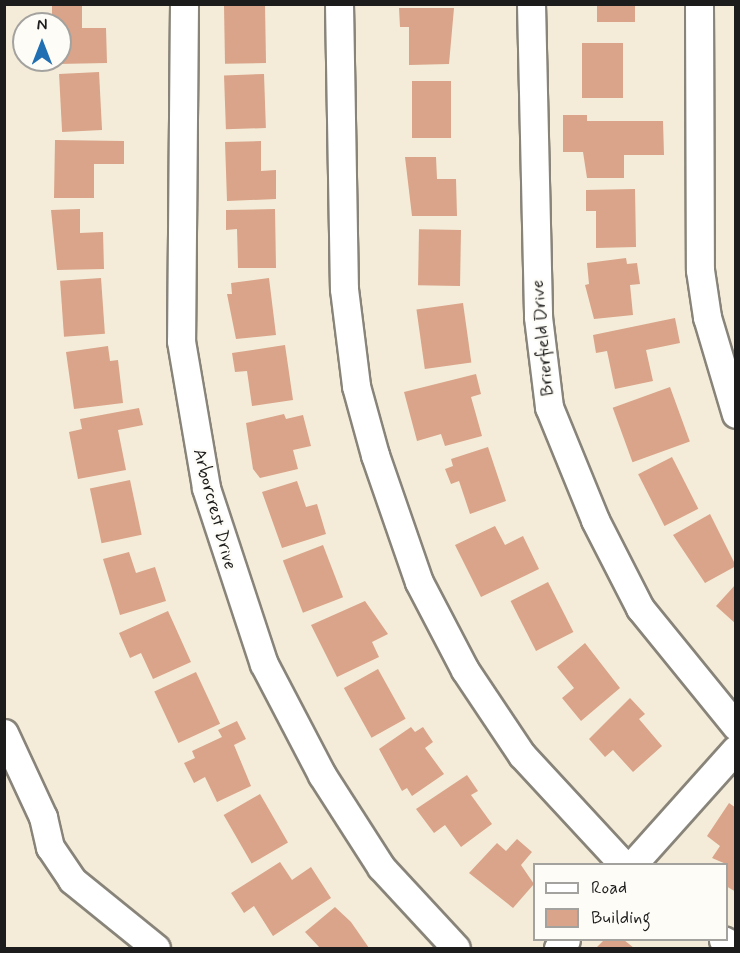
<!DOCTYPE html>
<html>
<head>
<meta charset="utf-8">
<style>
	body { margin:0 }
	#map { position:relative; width:740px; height:953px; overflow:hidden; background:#f4ecd8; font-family:Mynerve,sans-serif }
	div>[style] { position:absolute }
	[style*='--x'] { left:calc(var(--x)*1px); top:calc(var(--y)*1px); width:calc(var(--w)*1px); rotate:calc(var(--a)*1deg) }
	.building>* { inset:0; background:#d9a489; transform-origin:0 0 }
	.roads { filter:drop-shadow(2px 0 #88847a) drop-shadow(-2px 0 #88847a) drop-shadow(0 2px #88847a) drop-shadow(0 -2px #88847a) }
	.minor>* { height:27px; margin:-13.5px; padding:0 13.5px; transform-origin:13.5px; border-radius:13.5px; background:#fff }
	span { translate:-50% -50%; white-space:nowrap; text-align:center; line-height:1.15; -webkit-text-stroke:4.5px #fdfcf7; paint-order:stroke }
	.street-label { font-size:18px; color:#1c1c1c }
	.frame { position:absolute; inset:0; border:6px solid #1c1c1c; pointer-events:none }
	.legend { position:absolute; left:533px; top:863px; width:195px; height:78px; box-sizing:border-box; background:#fdfcf7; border:2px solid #a3a29f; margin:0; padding:8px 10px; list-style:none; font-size:18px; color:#1c1c1c }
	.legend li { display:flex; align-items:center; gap:12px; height:30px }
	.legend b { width:30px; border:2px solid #a3a29f }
	.north { position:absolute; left:12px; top:12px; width:60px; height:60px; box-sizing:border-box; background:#fdfcf7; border:2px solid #a3a29f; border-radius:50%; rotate:0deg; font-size:16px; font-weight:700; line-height:24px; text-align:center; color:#1c1c1c }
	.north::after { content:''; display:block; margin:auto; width:21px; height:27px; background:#1f6fb2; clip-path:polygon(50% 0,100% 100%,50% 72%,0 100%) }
</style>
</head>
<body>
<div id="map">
	<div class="building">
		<div style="clip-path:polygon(52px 4px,82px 4px,82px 28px,106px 28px,107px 63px,57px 64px,60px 24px,52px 24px)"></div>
		<div style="left:597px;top:4px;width:38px;height:18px"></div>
		<div style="left:265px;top:5px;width:58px;height:41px;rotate:89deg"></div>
		<div style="clip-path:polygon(399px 8px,454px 8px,449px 64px,409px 65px,409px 27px,400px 27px)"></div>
		<div style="left:582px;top:43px;width:41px;height:55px"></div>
		<div style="left:99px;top:72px;width:58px;height:40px;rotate:87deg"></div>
		<div style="left:264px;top:74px;width:54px;height:40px;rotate:88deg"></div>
		<div style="left:451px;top:81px;width:57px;height:39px;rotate:90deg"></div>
		<div style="clip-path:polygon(563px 115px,587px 115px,587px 121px,663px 121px,664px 155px,624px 155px,624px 178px,587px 178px,583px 152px,563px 152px)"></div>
		<div style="clip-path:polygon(55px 140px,124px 141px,124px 164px,94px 164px,94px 198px,54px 198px)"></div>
		<div style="clip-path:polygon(261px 141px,261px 171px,276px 170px,276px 199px,227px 201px,225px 142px)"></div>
		<div style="clip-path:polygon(405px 157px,436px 157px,437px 179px,456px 179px,457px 216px,412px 216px)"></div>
		<div style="clip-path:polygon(635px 189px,636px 247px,596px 248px,596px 211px,586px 211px,586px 190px)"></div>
		<div style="clip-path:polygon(80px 209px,80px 233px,103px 232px,104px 269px,57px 270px,51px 210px)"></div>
		<div style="clip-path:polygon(275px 209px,276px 268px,238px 268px,237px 229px,226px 230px,226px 210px)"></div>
		<div style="left:461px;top:230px;width:56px;height:42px;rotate:91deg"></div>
		<div style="clip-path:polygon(626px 258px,627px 264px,637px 263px,640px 284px,630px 285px,633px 315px,594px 319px,585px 285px,589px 284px,587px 263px)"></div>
		<div style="left:101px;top:278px;width:56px;height:41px;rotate:86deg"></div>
		<div style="clip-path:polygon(269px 278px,276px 335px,236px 339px,227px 294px,232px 294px,231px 283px)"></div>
		<div style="left:463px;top:303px;width:60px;height:47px;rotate:82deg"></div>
		<div style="clip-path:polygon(675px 318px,680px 343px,646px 350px,653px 381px,615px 389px,607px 351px,596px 353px,593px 335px)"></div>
		<div style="clip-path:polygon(285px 345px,293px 400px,252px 406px,247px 371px,235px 372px,232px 353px)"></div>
		<div style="clip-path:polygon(108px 346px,110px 361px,118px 360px,123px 403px,74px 409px,66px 352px)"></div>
		<div style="clip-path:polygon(476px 374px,481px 394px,471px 397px,482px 436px,445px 446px,441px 434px,417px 441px,404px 392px)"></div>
		<div style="left:670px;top:387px;width:58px;height:61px;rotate:70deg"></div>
		<div style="clip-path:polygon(139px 408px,143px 425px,118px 430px,126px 470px,78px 479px,69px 432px,82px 429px,80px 419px)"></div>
		<div style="clip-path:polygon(284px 414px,286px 419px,303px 415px,311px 446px,293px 450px,298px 469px,260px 478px,253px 469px,246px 423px)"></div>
		<div style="clip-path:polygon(488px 447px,506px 501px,470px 514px,459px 481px,451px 484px,445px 469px,453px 466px,451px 459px)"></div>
		<div style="left:672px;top:457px;width:58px;height:38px;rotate:63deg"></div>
		<div style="left:130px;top:480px;width:56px;height:41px;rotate:78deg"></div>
		<div style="clip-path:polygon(297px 481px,306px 507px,317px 504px,326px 534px,282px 548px,262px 492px)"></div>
		<div style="clip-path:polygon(710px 514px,736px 566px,705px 583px,673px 535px)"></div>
		<div style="clip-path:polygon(495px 526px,505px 545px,523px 536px,539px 569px,481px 597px,455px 545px)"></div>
		<div style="left:323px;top:545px;width:56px;height:43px;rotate:69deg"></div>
		<div style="clip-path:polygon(129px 552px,136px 573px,155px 567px,166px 601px,120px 615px,103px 559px)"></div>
		<div style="left:548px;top:582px;width:56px;height:42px;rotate:63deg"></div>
		<div style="clip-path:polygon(736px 584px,736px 624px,716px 606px)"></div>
		<div style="clip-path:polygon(365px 601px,388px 634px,372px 642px,379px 657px,337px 677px,311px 625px)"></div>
		<div style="clip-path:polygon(168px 611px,191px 662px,153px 679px,141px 653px,130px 658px,119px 633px)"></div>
		<div style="clip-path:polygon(585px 643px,620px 688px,581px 721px,562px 698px,574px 688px,557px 667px)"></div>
		<div style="left:378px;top:669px;width:57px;height:39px;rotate:61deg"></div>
		<div style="left:196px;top:672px;width:57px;height:46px;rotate:65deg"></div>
		<div style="clip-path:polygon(630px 698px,645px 714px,639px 719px,662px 746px,633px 772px,613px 750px,605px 757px,589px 739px)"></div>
		<div style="clip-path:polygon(237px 721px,246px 739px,234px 745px,251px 786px,217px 802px,205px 777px,194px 783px,184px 763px,195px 758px,192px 751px,222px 737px,218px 730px)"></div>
		<div style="clip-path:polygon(411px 727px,415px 732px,423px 727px,433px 742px,425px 748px,444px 774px,412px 796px,407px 788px,402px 791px,379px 749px)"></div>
		<div style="clip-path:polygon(467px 775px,478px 791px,471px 795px,492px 824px,461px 847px,445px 825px,434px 833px,416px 809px)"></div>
		<div style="left:260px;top:794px;width:56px;height:42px;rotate:60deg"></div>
		<div style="clip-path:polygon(729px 803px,736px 808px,736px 892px,726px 886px,726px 864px,712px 858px,720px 846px,707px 836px)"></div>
		<div style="clip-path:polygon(517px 839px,532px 852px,521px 865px,534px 884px,513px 908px,469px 873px,497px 843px,506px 851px)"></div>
		<div style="clip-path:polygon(280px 862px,292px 880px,311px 867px,331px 898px,273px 936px,254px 906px,244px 913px,231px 893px)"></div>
		<div style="clip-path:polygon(335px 907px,351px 922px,369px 948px,320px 948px,305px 932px)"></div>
		<div style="clip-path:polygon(604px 940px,624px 940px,634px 948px,596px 948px)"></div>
	</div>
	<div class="roads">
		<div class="minor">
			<div style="--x:184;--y:4;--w:337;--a:90.5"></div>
			<div style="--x:181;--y:341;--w:149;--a:80.3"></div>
			<div style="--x:206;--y:488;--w:185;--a:71.8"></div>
			<div style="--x:264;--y:664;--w:125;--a:62.4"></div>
			<div style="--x:322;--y:775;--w:109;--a:57.3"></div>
			<div style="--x:381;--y:867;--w:110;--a:47.2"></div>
			<div style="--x:339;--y:4;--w:285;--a:89"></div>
			<div style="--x:344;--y:289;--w:98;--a:82.9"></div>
			<div style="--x:356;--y:386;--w:72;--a:74.6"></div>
			<div style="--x:375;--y:455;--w:134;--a:70.9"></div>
			<div style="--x:419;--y:582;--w:99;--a:62.4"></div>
			<div style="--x:465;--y:670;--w:102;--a:56.2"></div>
			<div style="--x:522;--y:755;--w:149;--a:47.2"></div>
			<div style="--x:531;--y:4;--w:313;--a:88.7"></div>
			<div style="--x:538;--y:317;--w:91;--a:83"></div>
			<div style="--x:549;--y:407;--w:122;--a:67.8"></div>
			<div style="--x:595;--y:520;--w:99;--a:62.9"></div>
			<div style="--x:640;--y:608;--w:152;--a:50.9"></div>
			<div style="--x:699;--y:4;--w:266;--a:89.8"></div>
			<div style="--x:700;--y:270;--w:48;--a:81.5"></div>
			<div style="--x:707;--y:317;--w:101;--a:73.4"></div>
			<div style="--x:4;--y:733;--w:93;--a:65.1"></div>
			<div style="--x:43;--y:817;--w:31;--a:77"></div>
			<div style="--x:50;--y:847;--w:40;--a:56"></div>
			<div style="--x:72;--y:880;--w:108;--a:39"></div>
			<div style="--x:633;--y:864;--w:154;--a:-48.2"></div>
			<div style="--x:723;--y:940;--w:15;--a:28"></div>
			<div style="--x:558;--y:948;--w:11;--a:-45"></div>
		</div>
	</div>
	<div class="street-label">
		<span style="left:543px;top:338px;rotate:-95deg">Brierfield Drive</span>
		<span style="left:214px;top:509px;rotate:75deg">Arborcrest Drive</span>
	</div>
	<div class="frame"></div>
	<ul class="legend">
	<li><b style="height:8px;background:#fff"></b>Road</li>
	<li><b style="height:16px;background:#d9a489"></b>Building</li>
	</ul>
	<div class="north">N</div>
</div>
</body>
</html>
